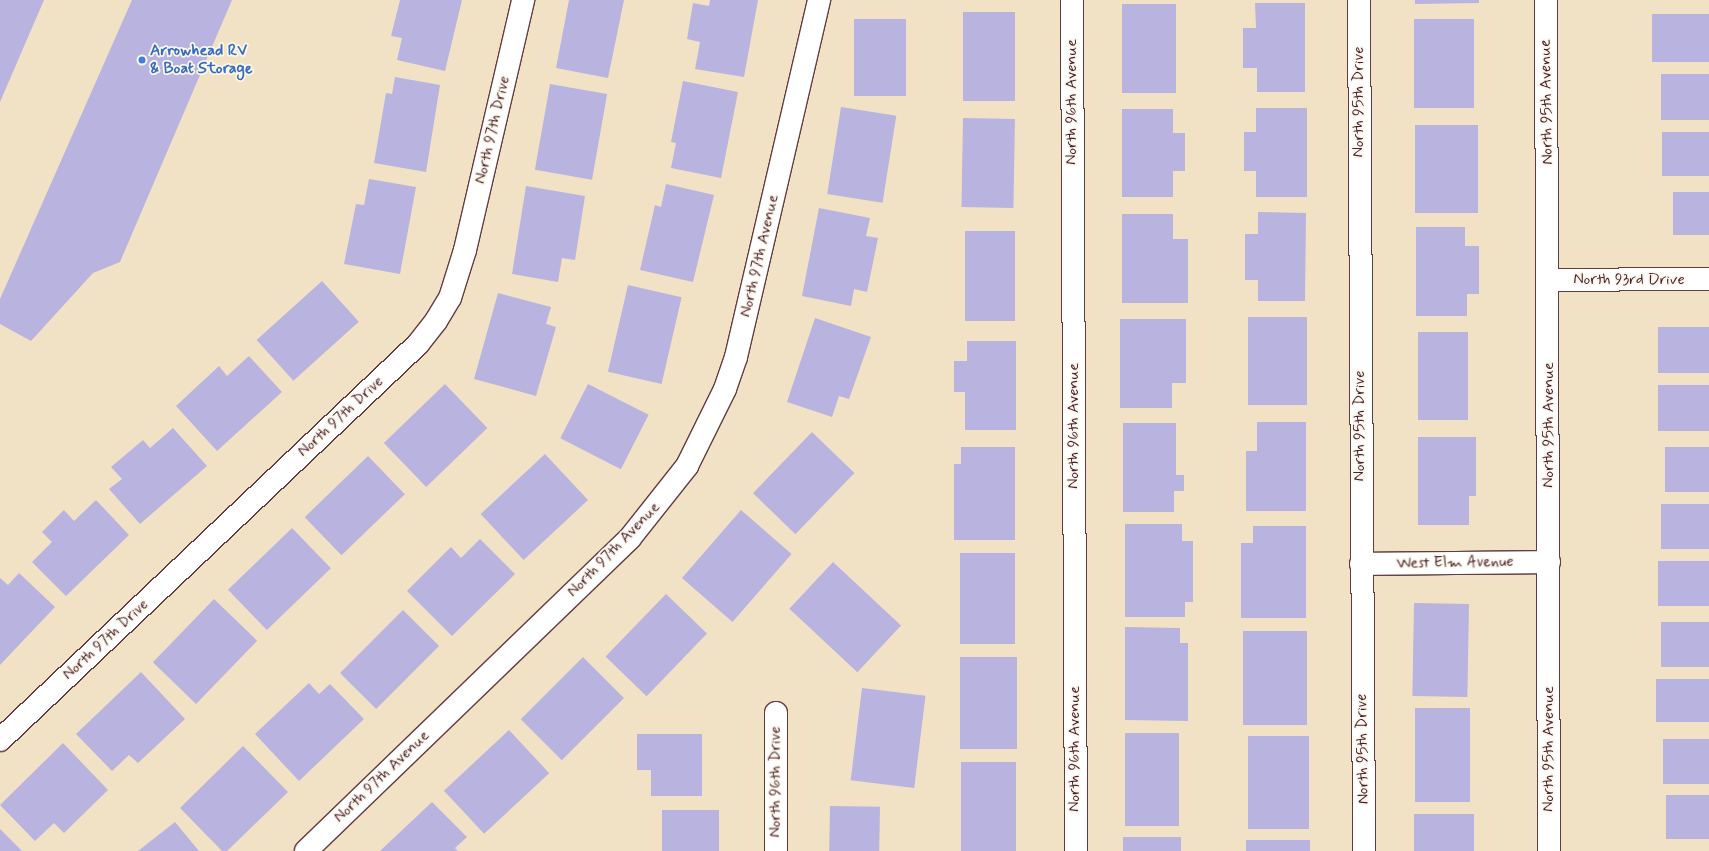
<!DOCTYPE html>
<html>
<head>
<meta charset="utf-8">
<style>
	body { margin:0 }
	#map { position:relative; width:1709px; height:851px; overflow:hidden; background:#f2e2c5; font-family:Mynerve,sans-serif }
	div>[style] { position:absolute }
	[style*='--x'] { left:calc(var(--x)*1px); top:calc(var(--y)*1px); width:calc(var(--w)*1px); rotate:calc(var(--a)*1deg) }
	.building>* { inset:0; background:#b9b3df; transform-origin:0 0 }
	.roads { filter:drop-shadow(1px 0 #633c42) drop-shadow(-1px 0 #633c42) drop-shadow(0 1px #633c42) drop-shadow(0 -1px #633c42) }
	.minor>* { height:22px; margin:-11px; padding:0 11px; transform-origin:11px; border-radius:11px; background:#fff }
	.tertiary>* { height:22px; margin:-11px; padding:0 11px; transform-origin:11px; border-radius:11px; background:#fff }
	.dots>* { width:11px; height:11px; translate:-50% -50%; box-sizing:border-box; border:2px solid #fbf7ec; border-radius:50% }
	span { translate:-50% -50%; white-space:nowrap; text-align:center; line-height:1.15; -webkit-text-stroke:3.5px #fbf7ec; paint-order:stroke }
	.shop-label { font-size:16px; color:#366cbe; font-weight:700 }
	.left { translate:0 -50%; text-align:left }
	.street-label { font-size:16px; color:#4a1f2b }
</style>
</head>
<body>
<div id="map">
	<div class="building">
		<div style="clip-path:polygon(0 0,44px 0,0 102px)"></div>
		<div style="clip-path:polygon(132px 0,232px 0,120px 262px,93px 273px,31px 341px,0 324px,0 299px)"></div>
		<div style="clip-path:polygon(400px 0,462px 0,445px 71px,397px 60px,402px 38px,391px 36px)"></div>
		<div style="clip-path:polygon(569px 0,624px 0,608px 78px,556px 68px)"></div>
		<div style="clip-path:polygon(710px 0,758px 0,744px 77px,695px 69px,700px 42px,687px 39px,693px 3px,709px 6px)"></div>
		<div style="clip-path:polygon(1415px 0,1479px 0,1479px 3px,1415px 4px)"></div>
		<div style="clip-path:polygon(1255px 3px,1305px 3px,1305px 92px,1257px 92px,1257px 68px,1243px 68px,1243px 28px,1256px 28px)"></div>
		<div style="left:1122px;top:4px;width:54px;height:89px"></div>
		<div style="left:963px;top:12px;width:52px;height:89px"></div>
		<div style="left:1652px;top:14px;width:57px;height:48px"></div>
		<div style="left:854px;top:19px;width:52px;height:77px"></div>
		<div style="left:1414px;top:19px;width:60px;height:89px"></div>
		<div style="left:1661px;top:74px;width:48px;height:46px"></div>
		<div style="clip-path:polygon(395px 77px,440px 85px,426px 172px,374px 163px,386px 93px,392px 94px)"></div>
		<div style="clip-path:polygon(683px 81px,738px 92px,721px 178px,671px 168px,676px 143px,671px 142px)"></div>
		<div style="left:550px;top:84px;width:58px;height:87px;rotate:10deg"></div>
		<div style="left:841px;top:107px;width:56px;height:88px;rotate:9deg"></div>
		<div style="clip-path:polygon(1256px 108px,1307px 108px,1307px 197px,1256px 197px,1256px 171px,1244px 171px,1244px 132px,1256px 132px)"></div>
		<div style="clip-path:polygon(1122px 109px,1173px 109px,1173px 133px,1185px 133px,1185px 171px,1173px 171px,1173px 197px,1122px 197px)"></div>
		<div style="left:963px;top:118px;width:52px;height:89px;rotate:1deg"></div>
		<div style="left:1415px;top:125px;width:63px;height:88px"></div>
		<div style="left:1662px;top:132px;width:47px;height:44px"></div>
		<div style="clip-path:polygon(369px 179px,416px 187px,400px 274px,344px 264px,356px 204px,364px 205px)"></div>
		<div style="clip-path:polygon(666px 184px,714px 195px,693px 282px,640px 270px,655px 205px,661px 207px)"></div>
		<div style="clip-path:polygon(526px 186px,585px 196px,575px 260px,562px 258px,558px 282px,512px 274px)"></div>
		<div style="left:1673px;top:192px;width:36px;height:43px"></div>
		<div style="clip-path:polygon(819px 208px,870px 218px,866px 236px,878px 238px,867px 292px,854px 289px,851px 306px,802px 296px)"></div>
		<div style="clip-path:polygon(1258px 212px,1306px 213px,1305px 301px,1258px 301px,1258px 280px,1245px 280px,1245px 234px,1258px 234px)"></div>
		<div style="clip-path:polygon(1122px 214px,1173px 214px,1173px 239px,1188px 239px,1188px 303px,1122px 303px)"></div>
		<div style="clip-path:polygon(1416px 227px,1465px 227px,1465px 246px,1479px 246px,1479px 294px,1467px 294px,1467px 316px,1416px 316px)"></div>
		<div style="left:965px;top:231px;width:50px;height:90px"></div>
		<div style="left:322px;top:281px;width:55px;height:88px;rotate:48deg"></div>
		<div style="left:628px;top:285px;width:55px;height:89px;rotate:13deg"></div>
		<div style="clip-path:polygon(498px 293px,551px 307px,546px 324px,556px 327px,536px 396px,474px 379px)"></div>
		<div style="left:1248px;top:317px;width:59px;height:88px"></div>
		<div style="clip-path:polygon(815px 318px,871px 337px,849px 399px,839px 396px,832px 417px,787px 402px)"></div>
		<div style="clip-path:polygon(1120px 319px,1186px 319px,1186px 383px,1172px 383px,1172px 408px,1120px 408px)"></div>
		<div style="left:1658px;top:327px;width:51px;height:46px"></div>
		<div style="left:1418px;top:332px;width:50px;height:88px"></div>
		<div style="clip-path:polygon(967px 341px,1016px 341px,1016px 430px,965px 430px,965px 392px,954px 392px,954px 361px,967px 361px)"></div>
		<div style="clip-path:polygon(249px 356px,282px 392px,217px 451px,176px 406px,219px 366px,227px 376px)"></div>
		<div style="left:445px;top:384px;width:61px;height:85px;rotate:46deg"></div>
		<div style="left:588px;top:384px;width:68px;height:61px;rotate:27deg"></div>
		<div style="left:1658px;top:385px;width:51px;height:46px"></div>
		<div style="clip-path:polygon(1257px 422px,1306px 422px,1306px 511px,1246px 511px,1246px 451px,1257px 451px)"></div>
		<div style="clip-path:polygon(1123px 423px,1176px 423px,1176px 475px,1184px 475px,1184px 491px,1174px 491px,1174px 512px,1123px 512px)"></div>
		<div style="clip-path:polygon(173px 428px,207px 466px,140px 524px,109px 489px,122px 479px,111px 467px,143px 440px,150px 448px)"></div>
		<div style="left:812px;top:432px;width:59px;height:85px;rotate:44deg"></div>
		<div style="clip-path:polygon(1418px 437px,1476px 437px,1476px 496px,1469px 496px,1469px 525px,1418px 525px)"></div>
		<div style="clip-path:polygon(961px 447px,1015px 447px,1015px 540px,954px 540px,954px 464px,961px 464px)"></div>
		<div style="left:1665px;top:447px;width:44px;height:45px"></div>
		<div style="left:545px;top:454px;width:63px;height:88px;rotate:47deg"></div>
		<div style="left:368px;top:456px;width:53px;height:88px;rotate:46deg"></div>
		<div style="clip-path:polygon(96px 500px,129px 535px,66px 596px,32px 562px,52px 542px,42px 532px,64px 510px,74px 521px)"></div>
		<div style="left:1661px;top:504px;width:48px;height:45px"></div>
		<div style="left:741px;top:510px;width:67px;height:90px;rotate:41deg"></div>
		<div style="clip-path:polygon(1125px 524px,1182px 524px,1182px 541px,1193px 541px,1193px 602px,1185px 602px,1185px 617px,1125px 617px)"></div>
		<div style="clip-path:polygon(1253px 526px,1306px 526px,1306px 618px,1241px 618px,1241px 543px,1253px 543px)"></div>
		<div style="left:292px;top:528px;width:56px;height:89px;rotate:46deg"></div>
		<div style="clip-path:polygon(480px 539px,515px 574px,452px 636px,407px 591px,451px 547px,461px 558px)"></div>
		<div style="left:960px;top:553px;width:55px;height:91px"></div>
		<div style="left:1658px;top:561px;width:51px;height:45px"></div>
		<div style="left:833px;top:562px;width:93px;height:64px;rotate:43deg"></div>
		<div style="clip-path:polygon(19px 573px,55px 607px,0 665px,0 578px,8px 585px)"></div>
		<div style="left:666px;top:594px;width:57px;height:87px;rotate:44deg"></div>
		<div style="left:214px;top:599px;width:60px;height:88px;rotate:44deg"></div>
		<div style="left:1414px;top:603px;width:55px;height:93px;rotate:1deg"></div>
		<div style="left:403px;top:610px;width:51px;height:89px;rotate:45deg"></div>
		<div style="left:1661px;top:622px;width:48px;height:45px"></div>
		<div style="clip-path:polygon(1125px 627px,1180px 628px,1180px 643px,1188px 643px,1188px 721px,1125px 720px)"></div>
		<div style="left:1243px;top:631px;width:64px;height:94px"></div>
		<div style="left:583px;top:657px;width:58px;height:88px;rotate:45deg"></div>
		<div style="left:960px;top:657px;width:57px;height:92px"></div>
		<div style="clip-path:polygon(141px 672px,185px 719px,138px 763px,129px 755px,112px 771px,76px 734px)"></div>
		<div style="left:1656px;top:679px;width:53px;height:43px"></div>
		<div style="clip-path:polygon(309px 683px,319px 694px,330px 684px,364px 719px,299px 781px,255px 734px)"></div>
		<div style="left:862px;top:688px;width:64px;height:93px;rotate:7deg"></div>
		<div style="left:1415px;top:708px;width:55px;height:94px"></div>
		<div style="left:509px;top:730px;width:59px;height:89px;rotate:47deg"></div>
		<div style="left:1125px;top:733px;width:54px;height:93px"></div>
		<div style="clip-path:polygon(637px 734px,702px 734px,702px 796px,651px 796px,651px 770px,637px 770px)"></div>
		<div style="left:1248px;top:736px;width:61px;height:93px"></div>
		<div style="left:1663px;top:739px;width:46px;height:45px"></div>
		<div style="clip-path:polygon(63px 743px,108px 790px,64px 833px,54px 823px,35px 841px,0 805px)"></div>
		<div style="clip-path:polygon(243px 746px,288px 792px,227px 851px,222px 851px,180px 808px)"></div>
		<div style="left:961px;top:762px;width:55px;height:89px"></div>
		<div style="left:1666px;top:795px;width:43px;height:44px"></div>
		<div style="clip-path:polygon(432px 802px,467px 837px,455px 848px,458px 851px,380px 851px)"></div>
		<div style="left:830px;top:806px;width:50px;height:45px;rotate:1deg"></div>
		<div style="left:662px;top:810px;width:57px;height:41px"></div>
		<div style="left:1414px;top:814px;width:60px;height:37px"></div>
		<div style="clip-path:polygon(175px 822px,199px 851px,138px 851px)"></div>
		<div style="clip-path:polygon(0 829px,22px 851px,0 851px)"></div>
		<div style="left:1123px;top:837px;width:58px;height:14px"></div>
		<div style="left:1246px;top:840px;width:64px;height:11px"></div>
	</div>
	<div class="roads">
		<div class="minor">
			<div style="--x:1072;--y:0;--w:851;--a:89.73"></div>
			<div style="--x:1359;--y:0;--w:851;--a:89.66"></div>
			<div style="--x:1549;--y:280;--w:160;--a:-0.4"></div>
			<div style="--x:1361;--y:564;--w:188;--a:-0.6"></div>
			<div style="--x:776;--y:713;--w:138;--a:90"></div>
			<div style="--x:0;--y:740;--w:576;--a:-43.45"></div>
			<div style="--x:418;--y:344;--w:29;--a:-52"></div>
			<div style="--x:436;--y:321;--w:27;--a:-59"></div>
			<div style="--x:450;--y:298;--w:50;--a:-72.6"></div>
			<div style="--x:465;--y:250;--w:257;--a:-76.9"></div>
			<div style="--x:306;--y:851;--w:450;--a:-44"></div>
			<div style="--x:630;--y:538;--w:92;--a:-51.6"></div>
			<div style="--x:687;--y:466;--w:86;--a:-63.7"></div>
			<div style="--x:725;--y:389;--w:34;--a:-71"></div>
			<div style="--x:736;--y:357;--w:367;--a:-76.9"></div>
		</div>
		<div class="tertiary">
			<div style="--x:1546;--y:0;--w:851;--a:89.8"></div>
		</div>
	</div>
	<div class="dots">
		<div style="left:142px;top:60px;background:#3f7fe0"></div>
	</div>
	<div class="shop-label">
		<span class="left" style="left:150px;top:60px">Arrowhead RV<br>&amp; Boat Storage</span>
	</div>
	<div class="street-label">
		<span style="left:1072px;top:102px;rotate:-90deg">North 96th Avenue</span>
		<span style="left:1359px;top:102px;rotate:-90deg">North 95th Drive</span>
		<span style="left:1547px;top:102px;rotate:-91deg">North 95th Avenue</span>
		<span style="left:493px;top:130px;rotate:-77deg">North 97th Drive</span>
		<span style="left:760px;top:256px;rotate:-77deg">North 97th Avenue</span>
		<span style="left:1629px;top:280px">North 93rd Drive</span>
		<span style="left:341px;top:417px;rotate:-43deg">North 97th Drive</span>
		<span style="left:1549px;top:425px;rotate:-90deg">North 95th Avenue</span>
		<span style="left:1074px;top:426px;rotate:-90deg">North 96th Avenue</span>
		<span style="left:1360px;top:426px;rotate:-90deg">North 95th Drive</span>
		<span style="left:614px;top:550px;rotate:-46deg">North 97th Avenue</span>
		<span style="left:1455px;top:563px;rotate:-1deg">West Elm Avenue</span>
		<span style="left:106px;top:640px;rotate:-43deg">North 97th Drive</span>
		<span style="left:1075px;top:749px;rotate:-90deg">North 96th Avenue</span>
		<span style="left:1363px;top:749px;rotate:-91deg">North 95th Drive</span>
		<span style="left:1549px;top:749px;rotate:-90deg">North 95th Avenue</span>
		<span style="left:382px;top:777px;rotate:-44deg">North 97th Avenue</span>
		<span style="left:776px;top:782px;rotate:-90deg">North 96th Drive</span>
	</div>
</div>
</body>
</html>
